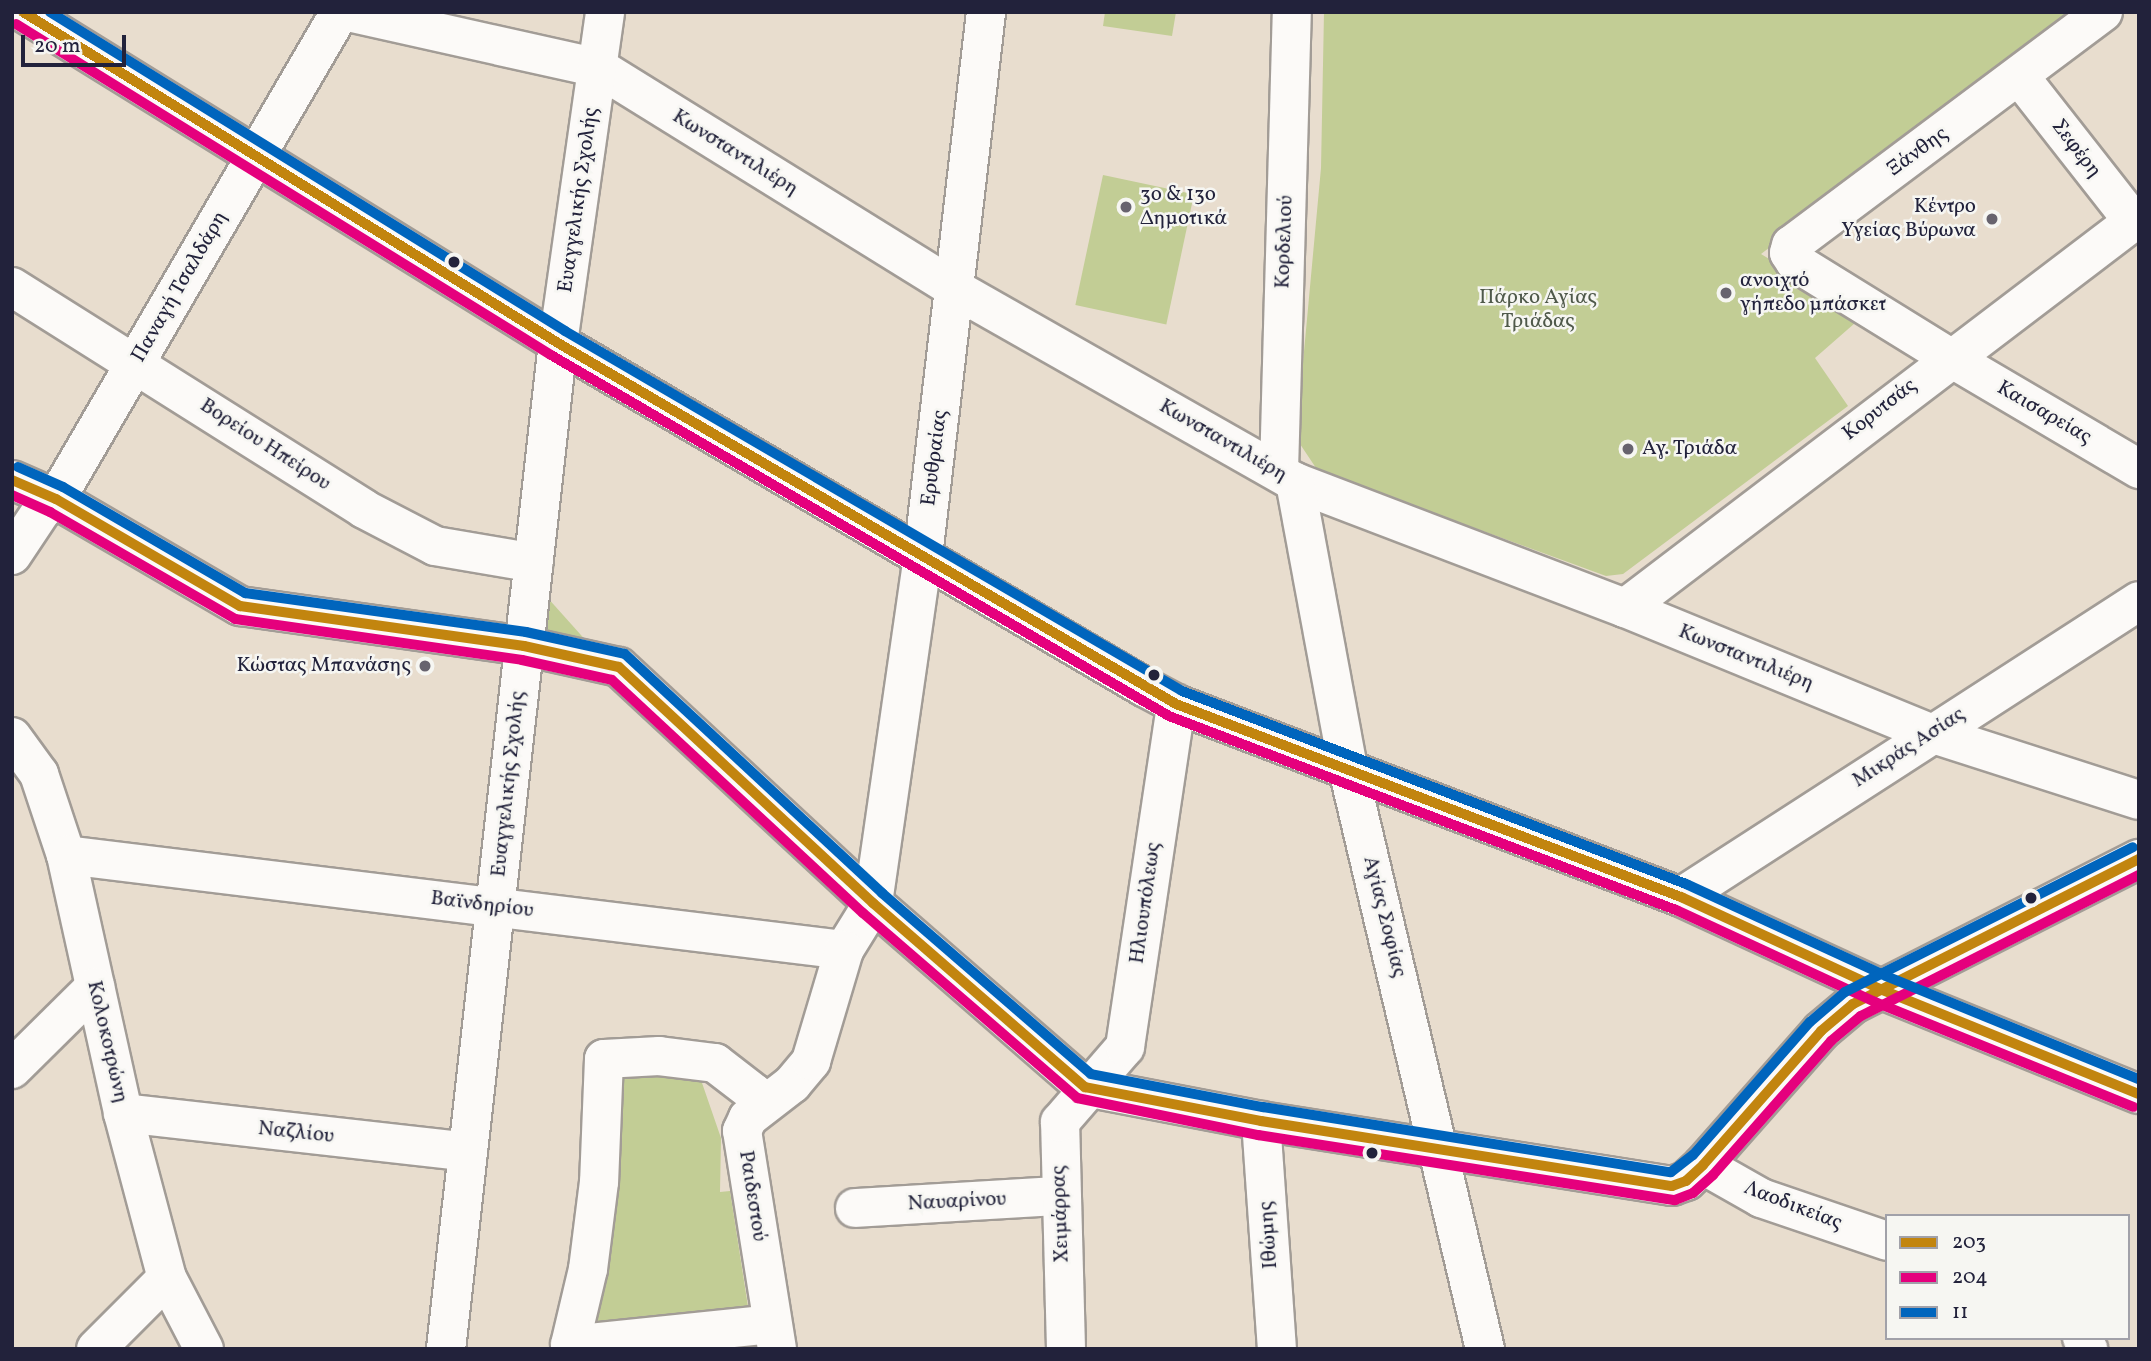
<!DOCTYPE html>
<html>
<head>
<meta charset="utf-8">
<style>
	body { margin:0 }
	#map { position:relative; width:2151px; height:1361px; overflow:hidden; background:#e8ddce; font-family:Vollkorn,serif }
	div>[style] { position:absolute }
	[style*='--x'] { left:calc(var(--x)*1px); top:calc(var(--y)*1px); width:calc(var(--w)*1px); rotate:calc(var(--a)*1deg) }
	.green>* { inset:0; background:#c2cd95; transform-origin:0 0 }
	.roads { filter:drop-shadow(2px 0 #a29c96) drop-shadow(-2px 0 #a29c96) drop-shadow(0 2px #a29c96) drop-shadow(0 -2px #a29c96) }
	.minor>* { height:38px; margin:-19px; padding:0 19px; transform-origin:19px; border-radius:19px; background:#fcfaf8 }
	.bus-1>* { height:10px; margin:-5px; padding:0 5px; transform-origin:5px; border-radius:5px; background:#c2850f }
	.bus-2>* { height:10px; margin:-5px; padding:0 5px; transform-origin:5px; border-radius:5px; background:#e5007d }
	.bus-3>* { height:10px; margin:-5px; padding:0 5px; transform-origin:5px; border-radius:5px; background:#0065bd }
	.dots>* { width:19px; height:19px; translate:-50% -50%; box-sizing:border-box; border:4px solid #f6f6f2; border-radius:50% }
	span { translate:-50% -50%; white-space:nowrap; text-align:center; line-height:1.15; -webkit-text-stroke:5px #f6f6f2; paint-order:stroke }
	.street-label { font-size:21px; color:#22223b }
	.poi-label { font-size:21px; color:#22223b }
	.left { translate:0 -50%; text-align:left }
	.right { translate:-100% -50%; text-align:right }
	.park-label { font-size:21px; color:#4f594a }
	.frame { position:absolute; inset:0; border:14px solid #22223b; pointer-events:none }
	.legend { position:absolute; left:1885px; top:1214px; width:245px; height:126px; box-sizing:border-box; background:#f6f6f2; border:2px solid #a1a1a9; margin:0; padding:9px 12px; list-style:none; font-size:21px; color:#22223b }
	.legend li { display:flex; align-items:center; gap:14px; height:35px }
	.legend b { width:35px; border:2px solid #a1a1a9 }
	.scale { position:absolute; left:21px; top:35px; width:105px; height:32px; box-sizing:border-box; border:4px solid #22223b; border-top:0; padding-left:9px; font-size:21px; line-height:24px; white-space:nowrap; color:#22223b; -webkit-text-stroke:5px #f6f6f2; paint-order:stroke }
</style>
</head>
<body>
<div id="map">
	<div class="green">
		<div style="clip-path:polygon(1105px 12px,1176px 12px,1172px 36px,1103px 26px)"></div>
		<div style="clip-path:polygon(1324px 12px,2080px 12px,1761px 254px,1863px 316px,1815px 358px,1848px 406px,1623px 574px,1606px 576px,1318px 471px,1296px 438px,1321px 168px)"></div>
		<div style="left:1103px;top:175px;width:93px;height:133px;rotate:12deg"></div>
		<div style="clip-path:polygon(546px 596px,589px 644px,538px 636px)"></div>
		<div style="clip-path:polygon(612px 1074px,694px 1075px,701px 1080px,721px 1138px,720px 1192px,730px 1191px,749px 1313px,591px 1325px)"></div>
	</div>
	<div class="roads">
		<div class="minor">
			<div style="--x:23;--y:12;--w:629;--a:31.74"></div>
			<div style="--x:558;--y:343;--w:680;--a:30.41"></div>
			<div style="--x:1144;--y:687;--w:36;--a:28"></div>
			<div style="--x:1176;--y:704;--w:541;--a:20.92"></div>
			<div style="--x:1681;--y:897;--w:219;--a:24.8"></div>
			<div style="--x:1880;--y:989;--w:279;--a:22.1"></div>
			<div style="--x:348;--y:12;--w:257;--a:12.6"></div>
			<div style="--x:599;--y:68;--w:419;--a:31.8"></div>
			<div style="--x:955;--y:289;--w:391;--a:29.6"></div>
			<div style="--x:1295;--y:482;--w:353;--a:20.9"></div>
			<div style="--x:1625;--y:608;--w:330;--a:22.3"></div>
			<div style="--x:1930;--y:733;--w:219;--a:17.8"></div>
			<div style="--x:2103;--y:12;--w:389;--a:143.2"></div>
			<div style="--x:1791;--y:245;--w:8;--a:104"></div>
			<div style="--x:1789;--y:253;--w:11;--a:56"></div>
			<div style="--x:1795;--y:262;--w:181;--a:31.7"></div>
			<div style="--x:1949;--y:357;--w:221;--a:30.5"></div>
			<div style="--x:2020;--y:77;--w:183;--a:51.9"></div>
			<div style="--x:12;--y:287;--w:416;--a:32.2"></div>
			<div style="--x:364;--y:509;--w:80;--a:27.5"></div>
			<div style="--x:435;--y:546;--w:100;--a:9.7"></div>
			<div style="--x:1279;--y:471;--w:459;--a:-88.4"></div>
			<div style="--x:12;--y:480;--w:48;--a:23.4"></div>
			<div style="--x:56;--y:499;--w:213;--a:30.2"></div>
			<div style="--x:240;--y:606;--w:287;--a:8"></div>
			<div style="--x:524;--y:646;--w:97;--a:12.5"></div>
			<div style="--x:619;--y:667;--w:347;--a:42.9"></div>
			<div style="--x:873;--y:903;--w:281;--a:41"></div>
			<div style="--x:1085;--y:1087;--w:179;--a:10.9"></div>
			<div style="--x:1261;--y:1121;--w:416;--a:9"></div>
			<div style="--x:1672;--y:1186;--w:15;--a:-20"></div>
			<div style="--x:1686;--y:1181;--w:23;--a:-43"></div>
			<div style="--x:1703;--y:1165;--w:179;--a:-48.6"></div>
			<div style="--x:1821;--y:1031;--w:42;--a:-40.2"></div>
			<div style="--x:1853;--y:1004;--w:321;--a:-26.9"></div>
			<div style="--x:1295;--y:482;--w:292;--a:79.5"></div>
			<div style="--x:1348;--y:769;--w:596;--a:76.71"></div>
			<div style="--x:12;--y:555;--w:54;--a:-56.3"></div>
			<div style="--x:42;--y:510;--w:18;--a:-38"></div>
			<div style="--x:56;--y:499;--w:564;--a:-59.75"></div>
			<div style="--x:1625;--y:608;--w:646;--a:-37.26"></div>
			<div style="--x:12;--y:737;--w:46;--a:53.9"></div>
			<div style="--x:39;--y:774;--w:85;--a:71.6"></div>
			<div style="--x:66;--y:855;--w:264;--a:77.5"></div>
			<div style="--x:123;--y:1113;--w:171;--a:75.1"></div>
			<div style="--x:167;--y:1278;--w:80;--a:62.5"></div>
			<div style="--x:66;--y:855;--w:784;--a:6.96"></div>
			<div style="--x:844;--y:950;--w:55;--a:-58.3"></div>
			<div style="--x:873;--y:903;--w:351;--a:-81.8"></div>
			<div style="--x:923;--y:556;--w:548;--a:-83.39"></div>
			<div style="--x:1681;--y:897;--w:545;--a:-32.87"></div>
			<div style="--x:12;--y:1069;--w:117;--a:-44.7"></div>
			<div style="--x:760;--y:1106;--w:14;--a:-115"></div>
			<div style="--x:754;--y:1093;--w:49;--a:-142.4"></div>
			<div style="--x:715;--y:1063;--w:56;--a:-172.9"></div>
			<div style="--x:659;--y:1056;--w:55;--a:176.9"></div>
			<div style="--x:604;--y:1059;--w:123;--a:92.3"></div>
			<div style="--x:599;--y:1182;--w:88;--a:97.2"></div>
			<div style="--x:588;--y:1269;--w:78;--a:103.3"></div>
			<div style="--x:570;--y:1345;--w:203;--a:-5.9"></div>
			<div style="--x:123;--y:1113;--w:347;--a:6.4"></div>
			<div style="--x:1261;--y:1121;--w:229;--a:86"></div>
			<div style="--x:1703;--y:1165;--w:67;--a:29.6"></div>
			<div style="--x:1761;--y:1198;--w:133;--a:18.8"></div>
			<div style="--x:855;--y:1208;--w:204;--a:-3.4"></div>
			<div style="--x:2082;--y:1338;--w:13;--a:61"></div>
			<div style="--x:96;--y:1349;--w:100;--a:-45"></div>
			<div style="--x:446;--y:1349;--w:1012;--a:-83.65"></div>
			<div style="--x:558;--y:343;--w:334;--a:-81.9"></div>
			<div style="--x:777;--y:1349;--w:221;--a:-99.1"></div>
			<div style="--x:742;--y:1131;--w:14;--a:-65"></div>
			<div style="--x:748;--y:1118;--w:56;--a:-37.7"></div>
			<div style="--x:792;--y:1084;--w:30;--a:-50"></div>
			<div style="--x:811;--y:1061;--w:116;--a:-73.4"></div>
			<div style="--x:1066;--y:1349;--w:227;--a:-91.5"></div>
			<div style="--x:1060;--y:1122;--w:99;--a:-49.1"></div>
			<div style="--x:1125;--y:1047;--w:347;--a:-81.5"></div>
		</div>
	</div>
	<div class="bus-1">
		<div style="--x:23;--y:12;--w:629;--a:31.74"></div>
		<div style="--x:558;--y:343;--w:716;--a:30.29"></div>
		<div style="--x:1176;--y:704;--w:541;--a:20.92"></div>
		<div style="--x:1681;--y:897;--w:219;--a:24.8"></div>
		<div style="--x:1880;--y:989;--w:279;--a:22.1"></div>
		<div style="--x:12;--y:480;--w:48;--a:23.4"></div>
		<div style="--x:56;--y:499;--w:213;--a:30.2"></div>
		<div style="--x:240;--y:606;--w:287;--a:8"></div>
		<div style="--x:524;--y:646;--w:97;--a:12.5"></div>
		<div style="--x:619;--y:667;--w:347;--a:42.9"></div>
		<div style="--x:873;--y:903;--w:281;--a:41"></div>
		<div style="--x:1085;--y:1087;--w:179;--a:10.9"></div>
		<div style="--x:1261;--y:1121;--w:416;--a:9"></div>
		<div style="--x:1672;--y:1186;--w:15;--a:-20"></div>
		<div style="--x:1686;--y:1181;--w:23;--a:-43"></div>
		<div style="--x:1703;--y:1165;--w:179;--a:-48.6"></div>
		<div style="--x:1821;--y:1031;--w:42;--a:-40.2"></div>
		<div style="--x:1853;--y:1004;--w:321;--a:-26.9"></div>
	</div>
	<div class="bus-2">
		<div style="--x:16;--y:24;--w:629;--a:31.74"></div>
		<div style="--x:551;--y:355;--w:716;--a:30.29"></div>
		<div style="--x:1169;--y:716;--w:543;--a:20.94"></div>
		<div style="--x:1676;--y:910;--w:219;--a:24.8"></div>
		<div style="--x:1875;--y:1002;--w:279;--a:22.1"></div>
		<div style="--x:12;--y:495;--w:42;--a:24.1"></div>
		<div style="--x:50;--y:512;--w:214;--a:30"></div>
		<div style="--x:235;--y:619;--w:290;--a:8.1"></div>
		<div style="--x:522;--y:660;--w:92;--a:12.5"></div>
		<div style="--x:612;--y:680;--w:342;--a:42.9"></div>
		<div style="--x:863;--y:913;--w:283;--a:40.8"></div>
		<div style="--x:1077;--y:1098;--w:185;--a:11.6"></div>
		<div style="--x:1258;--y:1135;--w:422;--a:8.9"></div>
		<div style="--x:1675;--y:1200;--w:19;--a:-21"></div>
		<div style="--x:1693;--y:1193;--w:27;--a:-42"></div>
		<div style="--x:1713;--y:1175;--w:179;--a:-48.6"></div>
		<div style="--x:1831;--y:1041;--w:39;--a:-40"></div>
		<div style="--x:1861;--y:1016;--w:312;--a:-26.9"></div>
	</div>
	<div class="bus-3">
		<div style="--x:50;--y:12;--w:606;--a:31.77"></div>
		<div style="--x:565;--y:331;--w:714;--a:30.26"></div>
		<div style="--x:1182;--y:691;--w:540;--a:20.95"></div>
		<div style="--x:1686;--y:884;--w:220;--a:24.7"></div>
		<div style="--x:1886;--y:976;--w:273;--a:22.2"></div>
		<div style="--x:18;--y:467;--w:49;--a:24"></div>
		<div style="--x:63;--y:487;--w:211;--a:30.2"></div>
		<div style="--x:245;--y:593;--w:284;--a:7.9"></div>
		<div style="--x:526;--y:632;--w:101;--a:12.5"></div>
		<div style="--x:625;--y:654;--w:351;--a:42.9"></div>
		<div style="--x:882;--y:893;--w:276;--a:40.9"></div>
		<div style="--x:1091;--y:1074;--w:175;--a:10.9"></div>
		<div style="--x:1263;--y:1107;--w:413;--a:9.1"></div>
		<div style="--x:1671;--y:1172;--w:28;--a:-38"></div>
		<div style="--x:1693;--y:1155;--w:177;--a:-48.7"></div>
		<div style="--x:1810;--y:1022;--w:46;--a:-40.6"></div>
		<div style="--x:1845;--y:992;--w:322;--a:-26.7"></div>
	</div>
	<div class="dots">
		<div style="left:1126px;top:207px;background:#67636e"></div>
		<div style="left:1992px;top:219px;background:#67636e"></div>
		<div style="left:454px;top:262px;background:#22223b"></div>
		<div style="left:1726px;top:293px;background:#67636e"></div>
		<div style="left:1628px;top:449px;background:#67636e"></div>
		<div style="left:425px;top:666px;background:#67636e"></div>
		<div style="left:1154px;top:675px;background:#22223b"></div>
		<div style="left:2031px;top:898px;background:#22223b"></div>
		<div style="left:1372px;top:1153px;background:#22223b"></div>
	</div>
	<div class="street-label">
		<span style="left:2076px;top:149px;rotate:52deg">Σεφέρη</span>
		<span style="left:1918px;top:152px;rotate:-36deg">Ξάνθης</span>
		<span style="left:735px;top:153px;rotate:32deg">Κωνσταντιλιέρη</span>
		<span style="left:579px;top:200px;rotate:-82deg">Ευαγγελικής Σχολής</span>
		<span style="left:1285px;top:242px;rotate:-88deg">Κορδελιού</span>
		<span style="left:180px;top:287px;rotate:-60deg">Παναγή Τσαλδάρη</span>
		<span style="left:1880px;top:410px;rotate:-38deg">Κορυτσάς</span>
		<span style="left:2044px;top:413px;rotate:30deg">Καισαρείας</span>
		<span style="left:1223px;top:441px;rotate:30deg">Κωνσταντιλιέρη</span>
		<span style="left:265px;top:445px;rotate:33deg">Βορείου Ηπείρου</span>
		<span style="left:935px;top:458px;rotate:-83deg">Ερυθραίας</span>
		<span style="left:1746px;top:658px;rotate:22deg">Κωνσταντιλιέρη</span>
		<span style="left:1909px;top:748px;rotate:-33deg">Μικράς Ασίας</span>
		<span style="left:509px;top:784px;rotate:-84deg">Ευαγγελικής Σχολής</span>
		<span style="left:1146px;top:903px;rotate:-82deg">Ηλιουπόλεως</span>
		<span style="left:482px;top:905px;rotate:7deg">Βαϊνδηρίου</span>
		<span style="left:1384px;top:917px;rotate:76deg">Αγίας Σοφίας</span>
		<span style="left:107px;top:1042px;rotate:77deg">Κολοκοτρώνη</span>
		<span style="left:296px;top:1133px;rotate:6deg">Ναζλίου</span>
		<span style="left:752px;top:1196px;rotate:81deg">Ραιδεστού</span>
		<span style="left:957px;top:1202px;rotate:-3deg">Ναυαρίνου</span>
		<span style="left:1793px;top:1206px;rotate:21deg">Λαοδικείας</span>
		<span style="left:1061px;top:1214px;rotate:-92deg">Χειμάρρας</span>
		<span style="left:1269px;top:1235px;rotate:-94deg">Ιθώμης</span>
	</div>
	<div class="poi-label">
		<span class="left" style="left:1140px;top:207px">3o &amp; 13o<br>Δημοτικά</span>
		<span class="right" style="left:1976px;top:219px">Κέντρο<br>Υγείας Βύρωνα</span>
		<span class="left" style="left:1740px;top:293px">ανοιχτό<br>γήπεδο μπάσκετ</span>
		<span class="left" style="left:1642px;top:449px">Αγ. Τριάδα</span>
		<span class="right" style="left:411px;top:666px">Κώστας Μπανάσης</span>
	</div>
	<div class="park-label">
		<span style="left:1538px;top:310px">Πάρκο Αγίας<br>Τριάδας</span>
	</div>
	<div class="frame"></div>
	<ul class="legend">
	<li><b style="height:9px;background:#c2850f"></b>203</li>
	<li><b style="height:9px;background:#e5007d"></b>204</li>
	<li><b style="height:9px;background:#0065bd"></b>11</li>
	</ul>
	<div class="scale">20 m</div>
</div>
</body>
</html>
